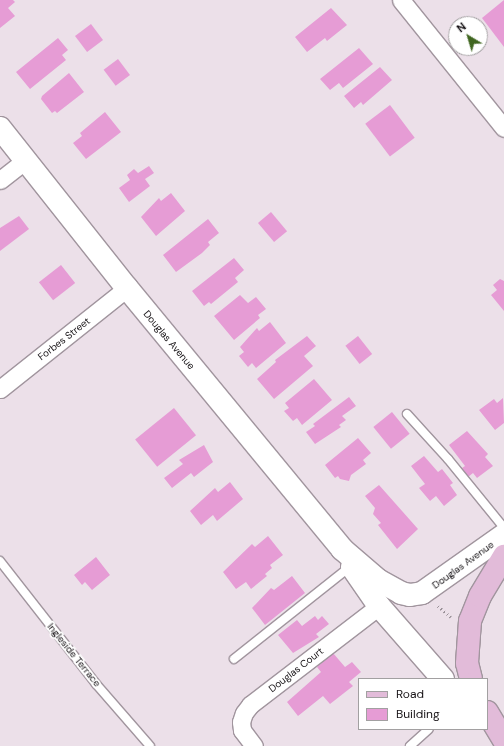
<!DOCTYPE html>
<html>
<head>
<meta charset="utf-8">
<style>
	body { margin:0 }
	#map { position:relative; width:504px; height:746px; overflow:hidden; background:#ece0e9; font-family:"DM Sans",sans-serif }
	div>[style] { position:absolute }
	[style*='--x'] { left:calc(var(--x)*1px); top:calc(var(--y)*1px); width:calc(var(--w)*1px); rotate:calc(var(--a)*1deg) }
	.building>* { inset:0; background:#e69cd5; transform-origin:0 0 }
	.path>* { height:2.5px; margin-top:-1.25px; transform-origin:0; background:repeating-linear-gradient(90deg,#9a9198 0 1px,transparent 0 4px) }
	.roads { filter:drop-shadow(1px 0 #a1959e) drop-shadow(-1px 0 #a1959e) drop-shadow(0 1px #a1959e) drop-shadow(0 -1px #a1959e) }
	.lane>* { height:8px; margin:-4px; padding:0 4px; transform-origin:4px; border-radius:4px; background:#fff }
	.street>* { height:17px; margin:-8.5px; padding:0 8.5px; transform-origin:8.5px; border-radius:8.5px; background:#fff }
	.secondary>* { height:22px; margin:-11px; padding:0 11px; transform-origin:11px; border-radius:11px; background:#fff }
	.primary>* { height:22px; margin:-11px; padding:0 11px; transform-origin:11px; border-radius:11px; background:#e2bbd9 }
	span { translate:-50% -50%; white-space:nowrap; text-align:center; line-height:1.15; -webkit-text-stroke:3.5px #fff; paint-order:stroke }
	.street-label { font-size:10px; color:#161215 }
	.legend { position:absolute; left:358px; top:678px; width:130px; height:52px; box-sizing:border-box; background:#fff; border:1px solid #a2a0a1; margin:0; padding:5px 7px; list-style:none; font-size:12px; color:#161215 }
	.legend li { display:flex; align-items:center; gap:8px; height:20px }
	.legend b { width:20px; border:1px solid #a2a0a1 }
	.north { position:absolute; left:448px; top:16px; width:40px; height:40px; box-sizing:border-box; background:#fff; border:1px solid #a2a0a1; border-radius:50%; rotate:322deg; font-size:11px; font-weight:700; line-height:16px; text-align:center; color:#161215 }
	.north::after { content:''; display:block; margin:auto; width:14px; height:18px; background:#406620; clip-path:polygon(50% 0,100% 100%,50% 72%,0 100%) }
</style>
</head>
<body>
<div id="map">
	<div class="building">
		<div style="clip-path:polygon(0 0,13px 0,15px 2px,8px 8px,15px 16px,0 28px)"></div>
		<div style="clip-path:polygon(504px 0,504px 47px,482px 18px)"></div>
		<div style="clip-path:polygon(331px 8px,347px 25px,327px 41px,325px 38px,307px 52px,295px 37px)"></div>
		<div style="left:91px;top:24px;width:20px;height:20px;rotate:53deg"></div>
		<div style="clip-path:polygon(58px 38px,68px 50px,62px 55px,66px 60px,30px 89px,16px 72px)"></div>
		<div style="clip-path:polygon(359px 48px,373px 64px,343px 88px,339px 83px,330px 90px,320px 79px)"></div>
		<div style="left:118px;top:59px;width:20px;height:18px;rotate:53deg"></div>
		<div style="clip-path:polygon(380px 67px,392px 80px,363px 105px,361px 102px,354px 108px,344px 96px)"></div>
		<div style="clip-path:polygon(69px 73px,84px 92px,57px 113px,55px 111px,52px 113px,41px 99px,42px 96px)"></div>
		<div style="left:390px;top:105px;width:41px;height:31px;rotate:53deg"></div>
		<div style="clip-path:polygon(105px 112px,121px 132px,86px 159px,73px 143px,82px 136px,80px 133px)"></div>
		<div style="clip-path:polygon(149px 166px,154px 173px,145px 179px,150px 186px,129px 202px,119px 188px,130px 180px,127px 175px,134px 169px,138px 173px)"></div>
		<div style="clip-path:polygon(171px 193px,185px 211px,156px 236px,141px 217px,159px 198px,161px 201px)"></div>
		<div style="left:271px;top:212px;width:25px;height:17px;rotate:50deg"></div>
		<div style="clip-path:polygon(19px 216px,29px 229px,0 251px,0 228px)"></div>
		<div style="clip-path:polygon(208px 219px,219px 233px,208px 242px,210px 245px,202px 253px,176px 272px,163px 255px)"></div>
		<div style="clip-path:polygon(234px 258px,244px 270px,235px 278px,238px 282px,211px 304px,209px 302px,204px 306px,192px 291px)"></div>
		<div style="left:61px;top:265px;width:23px;height:28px;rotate:52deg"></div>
		<div style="clip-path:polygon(500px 279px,504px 281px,504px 311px,491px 295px,497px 290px,493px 285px)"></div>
		<div style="clip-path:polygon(240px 295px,248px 303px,256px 297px,266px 309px,258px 315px,260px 318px,234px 340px,214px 316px)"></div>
		<div style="clip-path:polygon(270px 322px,286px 343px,256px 368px,252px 363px,248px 367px,239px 356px,244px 352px,240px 347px,257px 328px,259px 331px)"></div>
		<div style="clip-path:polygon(307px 336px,316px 346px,304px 356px,313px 366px,274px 399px,257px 379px,276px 362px,275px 360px)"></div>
		<div style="left:358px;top:336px;width:23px;height:16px;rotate:52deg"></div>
		<div style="clip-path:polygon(314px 379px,332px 400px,302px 425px,297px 418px,293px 421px,284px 411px,289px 408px,285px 403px)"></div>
		<div style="clip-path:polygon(349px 397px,356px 406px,342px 416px,346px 420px,339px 425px,341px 427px,315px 444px,306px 432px,315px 426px,313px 424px)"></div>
		<div style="clip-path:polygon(503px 398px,504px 423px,495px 430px,479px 410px,494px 399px,497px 403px)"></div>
		<div style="left:174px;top:408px;width:35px;height:50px;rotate:51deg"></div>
		<div style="left:392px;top:412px;width:28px;height:24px;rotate:51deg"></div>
		<div style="clip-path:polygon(467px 431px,488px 454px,485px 457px,493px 466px,477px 478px,473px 473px,468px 477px,462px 468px,465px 466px,449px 445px)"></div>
		<div style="clip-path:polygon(358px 438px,371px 453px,363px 460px,366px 464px,351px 475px,349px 481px,340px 479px,338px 476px,335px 478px,325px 465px)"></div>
		<div style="clip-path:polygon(204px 445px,213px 462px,194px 477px,191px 473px,172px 488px,164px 478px,183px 464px,179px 460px)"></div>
		<div style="clip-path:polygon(424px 456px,438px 472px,442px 469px,453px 483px,450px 485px,457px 495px,444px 506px,436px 496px,430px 501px,419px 488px,425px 484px,411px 466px)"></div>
		<div style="clip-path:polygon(230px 482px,243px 499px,217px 521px,213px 515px,201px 525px,190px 511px,215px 488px,218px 492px)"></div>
		<div style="clip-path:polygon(379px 485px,418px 529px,397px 549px,378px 525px,381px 523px,373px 514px,375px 508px,365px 496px)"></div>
		<div style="clip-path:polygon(268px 536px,283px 555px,270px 565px,272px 568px,265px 574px,267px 576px,251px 589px,246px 582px,236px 589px,223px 572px,252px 544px,255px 547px)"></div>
		<div style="clip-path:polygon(96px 557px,110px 575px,92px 590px,85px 582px,82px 585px,74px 575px)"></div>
		<div style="clip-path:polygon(292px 576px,305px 593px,265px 625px,252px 608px,271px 588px,274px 590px)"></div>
		<div style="clip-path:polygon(315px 616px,318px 620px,322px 616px,329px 624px,316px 634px,319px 637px,293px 653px,278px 635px,297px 620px,302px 626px)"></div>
		<div style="clip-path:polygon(333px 653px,345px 667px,352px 662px,361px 672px,349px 682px,353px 686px,330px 704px,323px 696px,298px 716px,287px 702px,321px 672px,317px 667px)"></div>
	</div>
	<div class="path">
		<div style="--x:438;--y:606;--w:17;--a:40"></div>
	</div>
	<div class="roads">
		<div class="lane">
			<div style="--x:407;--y:414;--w:61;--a:47.7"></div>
			<div style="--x:448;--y:459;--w:89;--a:50.9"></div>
			<div style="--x:0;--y:561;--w:156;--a:52"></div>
			<div style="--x:96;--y:684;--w:82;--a:48.9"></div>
			<div style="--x:234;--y:659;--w:149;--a:-38.5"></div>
			<div style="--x:410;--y:746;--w:25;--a:-42"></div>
		</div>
		<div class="street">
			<div style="--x:401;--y:0;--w:164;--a:51.2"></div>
			<div style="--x:0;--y:180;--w:33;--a:-38"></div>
			<div style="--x:0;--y:389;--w:162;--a:-38.5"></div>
			<div style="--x:254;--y:746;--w:20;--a:-127"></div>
			<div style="--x:242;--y:730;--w:8;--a:-97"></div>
			<div style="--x:241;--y:722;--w:9;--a:-72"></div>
			<div style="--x:244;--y:713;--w:10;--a:-53"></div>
			<div style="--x:250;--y:705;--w:163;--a:-37.5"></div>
		</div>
		<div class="secondary">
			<div style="--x:0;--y:128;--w:204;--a:51.6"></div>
			<div style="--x:127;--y:288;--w:338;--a:50.5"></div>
			<div style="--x:342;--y:549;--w:48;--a:40.7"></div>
			<div style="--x:378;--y:580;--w:26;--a:29"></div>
			<div style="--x:401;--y:593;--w:9;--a:13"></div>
			<div style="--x:410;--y:595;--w:12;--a:-9"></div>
			<div style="--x:422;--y:593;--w:100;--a:-35.3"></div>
			<div style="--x:352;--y:567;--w:47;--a:55.3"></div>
			<div style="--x:379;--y:606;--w:97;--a:48.8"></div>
		</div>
		<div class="primary">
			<div style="--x:471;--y:679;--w:16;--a:-104"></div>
			<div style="--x:467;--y:663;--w:42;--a:-85.9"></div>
			<div style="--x:470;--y:621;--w:27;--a:-68"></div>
			<div style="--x:480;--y:596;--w:47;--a:-59"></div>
			<div style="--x:487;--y:712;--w:33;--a:59"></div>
		</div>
	</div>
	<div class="street-label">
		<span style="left:64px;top:339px;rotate:-38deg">Forbes Street</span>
		<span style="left:169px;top:340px;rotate:50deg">Douglas Avenue</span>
		<span style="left:463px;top:565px;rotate:-36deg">Douglas Avenue</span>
		<span style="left:74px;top:655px;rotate:51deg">Ingleside Terrace</span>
		<span style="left:296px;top:670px;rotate:-38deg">Douglas Court</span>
	</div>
	<ul class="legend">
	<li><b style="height:5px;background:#e2bbd9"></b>Road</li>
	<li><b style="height:11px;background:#e69cd5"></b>Building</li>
	</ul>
	<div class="north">N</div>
</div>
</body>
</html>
